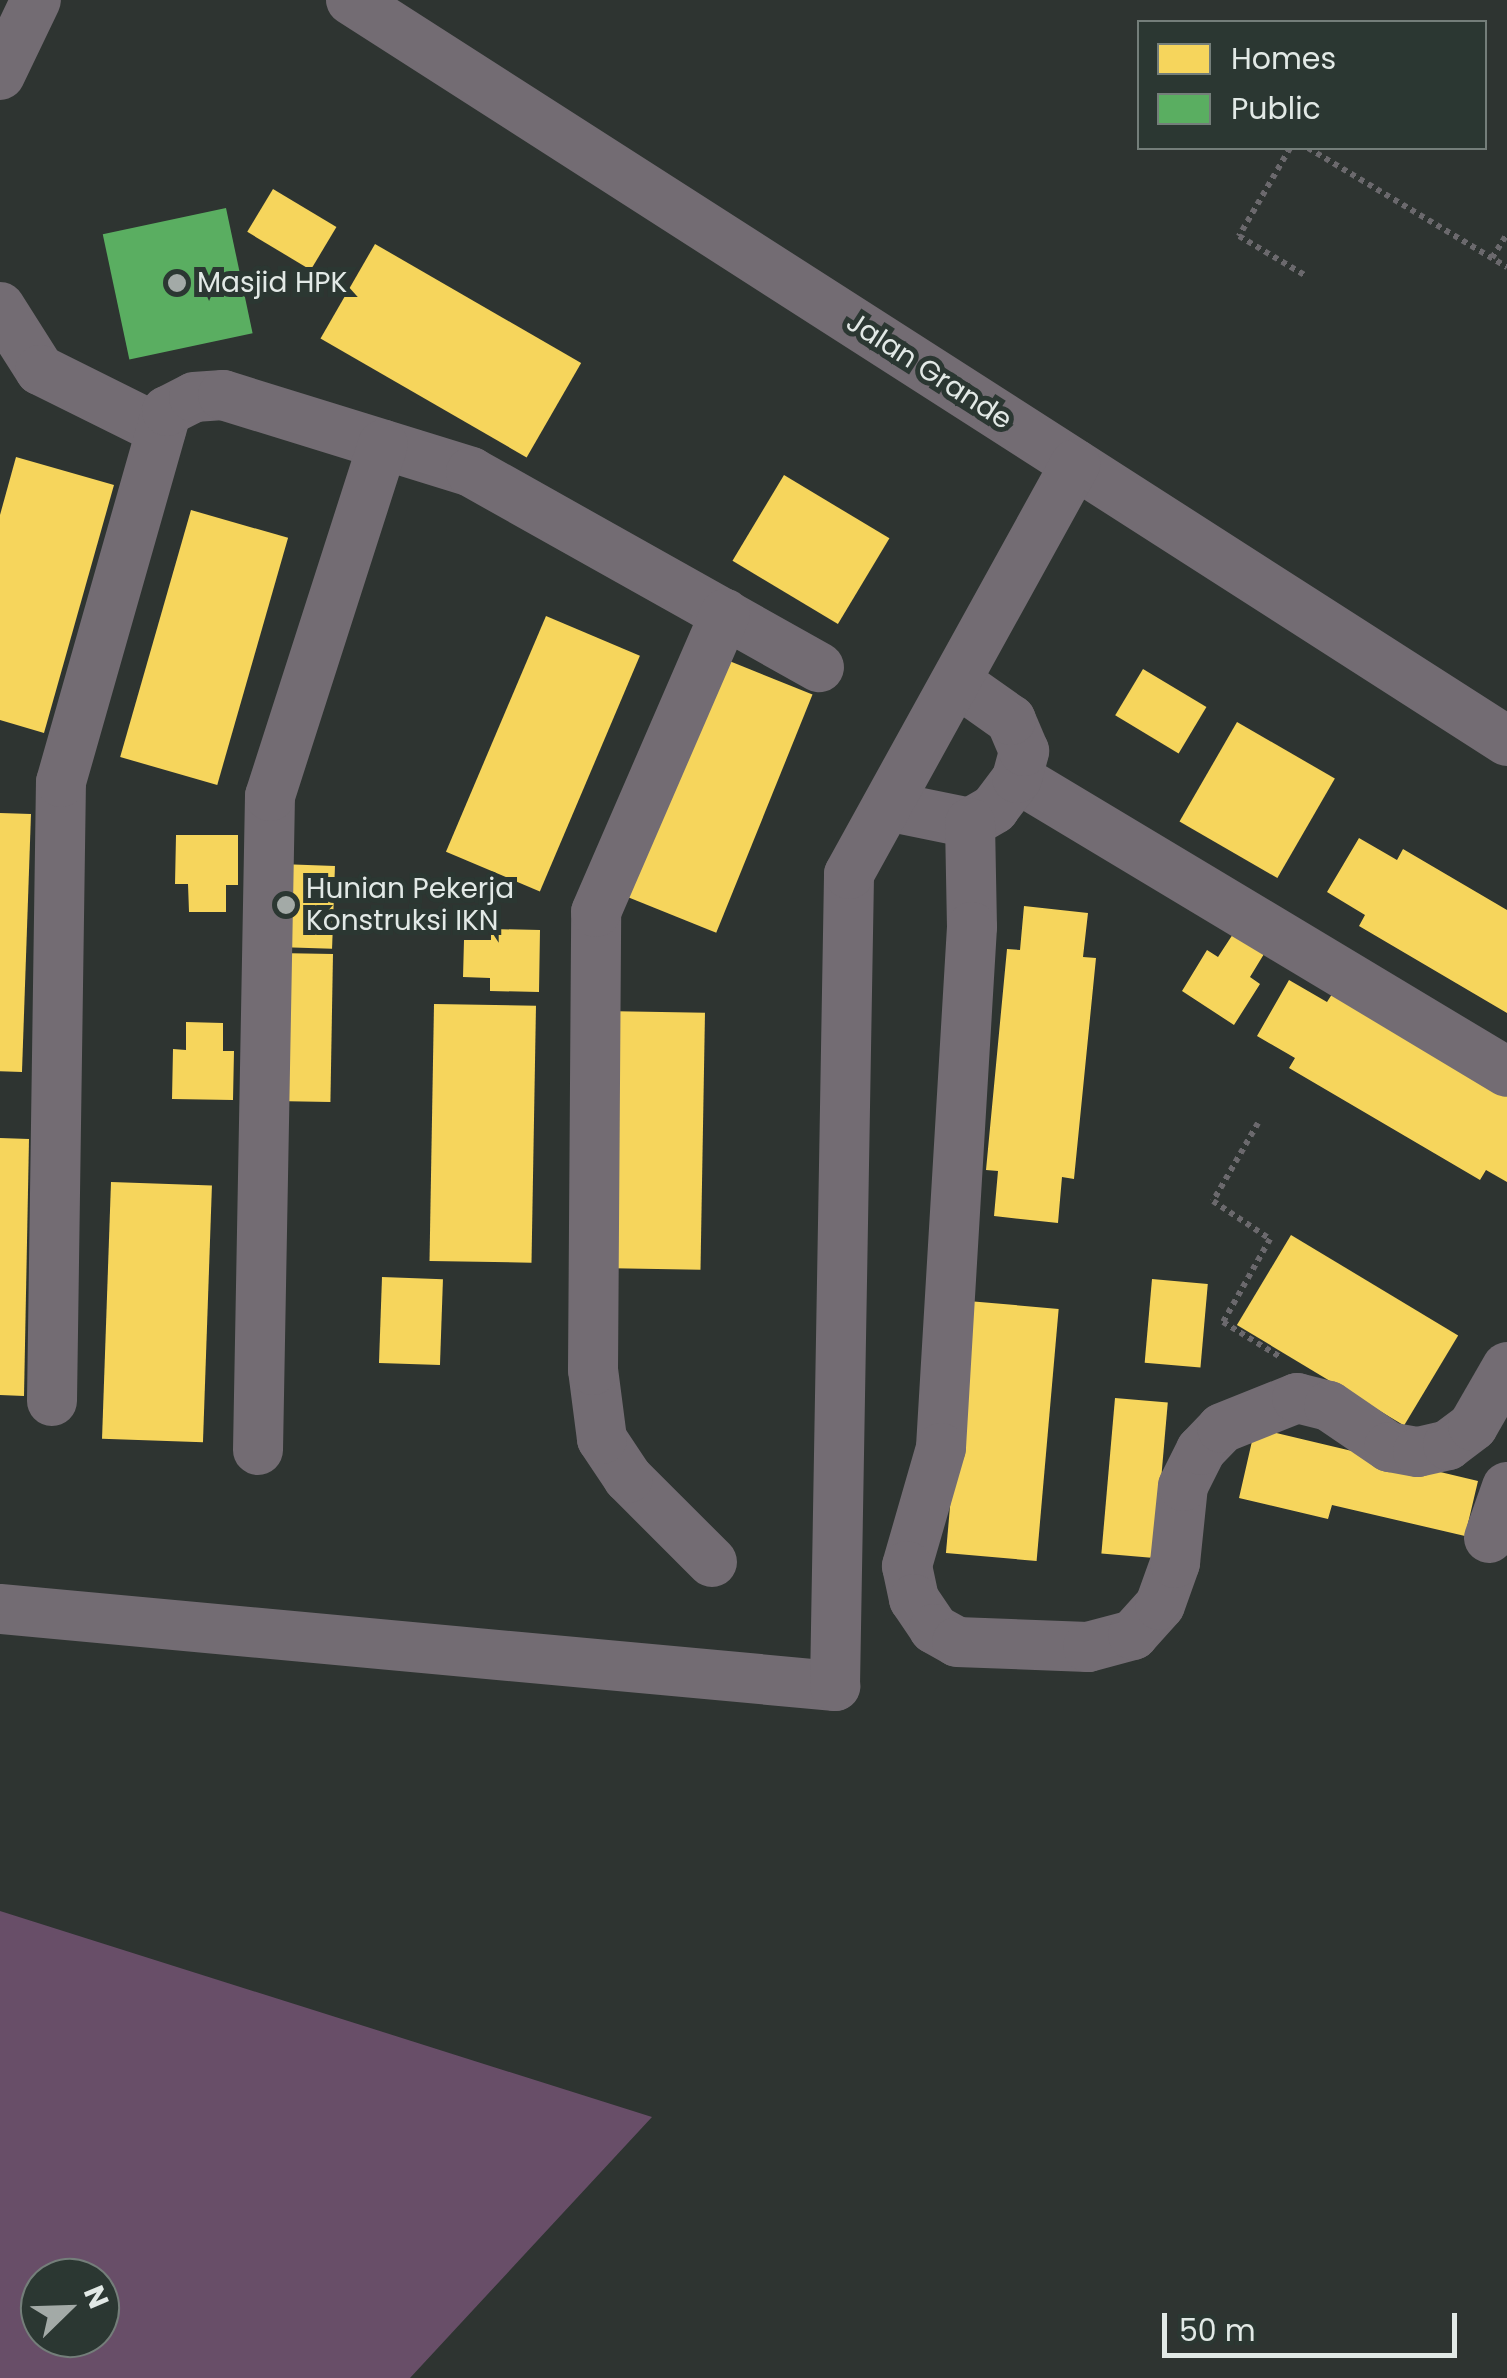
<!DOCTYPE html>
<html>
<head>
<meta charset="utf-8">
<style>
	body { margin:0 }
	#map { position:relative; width:1507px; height:2378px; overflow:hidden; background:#2e3431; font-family:Poppins,sans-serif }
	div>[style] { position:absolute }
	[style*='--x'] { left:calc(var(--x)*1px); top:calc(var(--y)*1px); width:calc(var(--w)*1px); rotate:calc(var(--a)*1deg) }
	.green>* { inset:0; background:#684e68 }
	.homes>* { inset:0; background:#f6d55c; transform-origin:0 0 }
	.public>* { inset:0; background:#5aae61; transform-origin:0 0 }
	.path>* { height:6px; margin-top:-3px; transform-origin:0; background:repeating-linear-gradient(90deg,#6b696d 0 5px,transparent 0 10px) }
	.minor>* { height:50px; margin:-25px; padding:0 25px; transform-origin:25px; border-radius:25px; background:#736c73 }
	.dots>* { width:28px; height:28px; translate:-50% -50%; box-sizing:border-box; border:5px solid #2b3732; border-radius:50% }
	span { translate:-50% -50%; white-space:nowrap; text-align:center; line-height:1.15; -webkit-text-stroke:10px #2b3732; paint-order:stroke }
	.poi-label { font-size:28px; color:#e2e9e6 }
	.left { translate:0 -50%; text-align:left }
	.street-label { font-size:28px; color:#e2e9e6 }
	.legend { position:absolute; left:1137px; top:20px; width:350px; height:130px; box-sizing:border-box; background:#2b3732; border:2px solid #747e7a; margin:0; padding:12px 18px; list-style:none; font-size:30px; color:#e2e9e6 }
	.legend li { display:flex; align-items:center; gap:20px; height:50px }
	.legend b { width:50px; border:2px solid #747e7a }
	.north { position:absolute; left:20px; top:2258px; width:100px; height:100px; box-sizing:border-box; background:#2b3732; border:2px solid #747e7a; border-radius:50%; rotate:67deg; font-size:28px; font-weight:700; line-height:40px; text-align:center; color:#e2e9e6 }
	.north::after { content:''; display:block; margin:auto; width:35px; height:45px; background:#a3aaa7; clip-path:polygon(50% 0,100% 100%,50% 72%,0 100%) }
	.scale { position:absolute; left:1162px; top:2313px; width:295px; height:45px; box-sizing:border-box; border:5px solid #e2e9e6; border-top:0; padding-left:12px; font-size:30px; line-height:35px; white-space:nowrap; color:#e2e9e6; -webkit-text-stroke:8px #2b3732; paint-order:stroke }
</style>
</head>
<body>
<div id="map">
	<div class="green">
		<div style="clip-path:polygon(evenodd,0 1911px,652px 2117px,410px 2378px,0 2378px,0 1911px,40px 2278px,100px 2278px,100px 2338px,40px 2338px,40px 2278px)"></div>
	</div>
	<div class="homes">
		<div style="left:273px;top:189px;width:74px;height:50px;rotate:31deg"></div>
		<div style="left:375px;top:244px;width:238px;height:109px;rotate:30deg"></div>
		<div style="clip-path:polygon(16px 457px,114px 485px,44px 733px,0 720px,0 515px)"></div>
		<div style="left:784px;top:475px;width:123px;height:100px;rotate:31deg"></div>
		<div style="left:191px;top:510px;width:101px;height:257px;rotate:16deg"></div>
		<div style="left:546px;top:616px;width:102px;height:256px;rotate:23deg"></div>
		<div style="left:717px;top:656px;width:103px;height:257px;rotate:22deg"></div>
		<div style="left:1143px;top:669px;width:74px;height:54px;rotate:31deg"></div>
		<div style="left:1237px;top:722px;width:113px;height:115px;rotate:30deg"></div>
		<div style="left:0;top:813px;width:31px;height:258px;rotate:2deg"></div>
		<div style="clip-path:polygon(176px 835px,238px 835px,238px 885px,226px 885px,226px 912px,189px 912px,188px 884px,175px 884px)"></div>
		<div style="clip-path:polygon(1359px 838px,1397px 860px,1403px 849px,1507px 910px,1507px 1013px,1359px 926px,1365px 915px,1327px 892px)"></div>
		<div style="left:280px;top:864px;width:55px;height:83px;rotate:2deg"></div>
		<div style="clip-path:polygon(1024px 906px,1088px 913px,1083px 957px,1096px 958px,1074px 1179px,1062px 1177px,1058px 1223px,994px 1216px,998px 1171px,986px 1170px,1007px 949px,1020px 950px)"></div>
		<div style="clip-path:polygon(491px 929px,540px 930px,539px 992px,490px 991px,490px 978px,463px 977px,464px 940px,491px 940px)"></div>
		<div style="clip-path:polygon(1233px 934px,1264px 954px,1250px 977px,1260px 984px,1234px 1025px,1182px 991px,1207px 950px,1218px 957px)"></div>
		<div style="left:277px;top:953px;width:56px;height:148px;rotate:1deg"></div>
		<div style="clip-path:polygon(1289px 980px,1327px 1002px,1334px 991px,1507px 1093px,1507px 1182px,1486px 1170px,1480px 1180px,1289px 1068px,1295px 1058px,1257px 1036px)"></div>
		<div style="left:434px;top:1004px;width:102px;height:257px;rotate:1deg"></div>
		<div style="left:603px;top:1011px;width:102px;height:257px;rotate:1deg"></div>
		<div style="clip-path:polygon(186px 1022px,223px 1023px,223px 1051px,234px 1051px,233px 1100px,172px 1099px,173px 1049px,186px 1050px)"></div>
		<div style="clip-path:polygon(0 1138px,29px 1139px,24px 1396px,0 1395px)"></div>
		<div style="left:111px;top:1182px;width:101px;height:257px;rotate:2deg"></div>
		<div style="left:1291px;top:1235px;width:195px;height:105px;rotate:31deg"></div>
		<div style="left:382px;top:1277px;width:61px;height:86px;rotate:2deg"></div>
		<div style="left:1152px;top:1279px;width:56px;height:84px;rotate:5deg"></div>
		<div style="left:968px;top:1301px;width:91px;height:253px;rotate:5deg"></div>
		<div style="left:1115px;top:1398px;width:53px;height:156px;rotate:5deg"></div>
		<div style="clip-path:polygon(1255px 1428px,1478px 1481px,1465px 1536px,1332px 1505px,1328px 1519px,1239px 1498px)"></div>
	</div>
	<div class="public">
		<div style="left:226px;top:208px;width:128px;height:126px;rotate:78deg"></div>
	</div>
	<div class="path">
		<div style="--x:1290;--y:148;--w:102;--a:120.1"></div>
		<div style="--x:1239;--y:236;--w:78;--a:30.8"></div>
		<div style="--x:1308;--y:148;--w:232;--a:30.9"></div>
		<div style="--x:1492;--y:258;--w:28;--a:-58"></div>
		<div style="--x:1258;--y:1123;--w:90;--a:120"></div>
		<div style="--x:1213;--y:1201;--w:69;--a:33.7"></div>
		<div style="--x:1270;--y:1239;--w:95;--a:119.5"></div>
		<div style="--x:1223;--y:1322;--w:69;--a:31.4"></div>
	</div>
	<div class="minor">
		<div style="--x:351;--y:0;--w:1373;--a:32.66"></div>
		<div style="--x:0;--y:75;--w:83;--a:-64.4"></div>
		<div style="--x:0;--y:307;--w:75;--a:57.6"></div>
		<div style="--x:40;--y:370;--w:135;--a:26.4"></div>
		<div style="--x:1017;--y:778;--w:571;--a:30.96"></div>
		<div style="--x:887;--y:806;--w:85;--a:11.6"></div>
		<div style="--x:970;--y:823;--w:28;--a:-30"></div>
		<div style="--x:994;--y:809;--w:39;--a:-53"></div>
		<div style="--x:1017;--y:778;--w:28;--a:-75"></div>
		<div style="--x:1024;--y:751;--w:34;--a:-113"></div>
		<div style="--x:1011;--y:720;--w:67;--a:-144.7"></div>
		<div style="--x:970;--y:823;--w:104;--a:88.9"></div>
		<div style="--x:972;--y:927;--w:522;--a:93.41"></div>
		<div style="--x:941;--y:1448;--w:123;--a:106.1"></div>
		<div style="--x:907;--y:1566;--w:34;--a:78"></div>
		<div style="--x:914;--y:1599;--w:36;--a:56"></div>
		<div style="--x:934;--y:1629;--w:26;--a:29"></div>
		<div style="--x:957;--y:1642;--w:131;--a:2.2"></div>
		<div style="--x:1088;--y:1647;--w:47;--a:-14.9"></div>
		<div style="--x:1133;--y:1635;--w:40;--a:-48"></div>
		<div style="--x:1160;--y:1605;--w:45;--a:-70.3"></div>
		<div style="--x:1175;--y:1563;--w:77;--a:-84.1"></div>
		<div style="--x:1183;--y:1486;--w:40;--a:-63.4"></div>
		<div style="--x:1201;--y:1450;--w:30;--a:-46"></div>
		<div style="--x:1222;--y:1428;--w:81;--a:-21.8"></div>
		<div style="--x:1297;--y:1398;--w:33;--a:14"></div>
		<div style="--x:1329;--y:1406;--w:73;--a:34.3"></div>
		<div style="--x:1389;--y:1447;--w:29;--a:10"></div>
		<div style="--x:1418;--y:1452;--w:31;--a:-13"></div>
		<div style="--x:1448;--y:1445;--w:31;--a:-37"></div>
		<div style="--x:1473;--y:1426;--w:68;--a:-60"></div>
		<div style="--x:52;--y:1401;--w:619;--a:-89.17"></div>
		<div style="--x:61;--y:782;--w:386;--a:-74.1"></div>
		<div style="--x:167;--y:411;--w:30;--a:-27"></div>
		<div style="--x:194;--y:397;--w:29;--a:-4"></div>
		<div style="--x:223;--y:395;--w:260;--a:17.2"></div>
		<div style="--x:471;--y:472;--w:399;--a:29.3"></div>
		<div style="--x:258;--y:1450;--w:654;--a:-88.95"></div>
		<div style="--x:270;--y:796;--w:369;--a:-72.2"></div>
		<div style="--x:1489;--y:1538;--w:54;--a:-70.6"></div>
		<div style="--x:712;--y:1562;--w:119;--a:-135"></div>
		<div style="--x:628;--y:1478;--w:47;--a:-123.7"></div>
		<div style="--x:602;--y:1439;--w:70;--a:-97.4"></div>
		<div style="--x:593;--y:1370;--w:458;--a:-89.6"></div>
		<div style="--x:596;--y:912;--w:325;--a:-66.6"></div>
		<div style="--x:0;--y:1609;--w:839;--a:5.27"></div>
		<div style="--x:835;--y:1686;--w:812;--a:-89.01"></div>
		<div style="--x:849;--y:874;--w:468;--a:-61.1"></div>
	</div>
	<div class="dots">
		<div style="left:177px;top:283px;background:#a3aaa7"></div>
		<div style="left:286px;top:905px;background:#a3aaa7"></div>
	</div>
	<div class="poi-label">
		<span class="left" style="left:197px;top:283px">Masjid HPK</span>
		<span class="left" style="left:306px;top:905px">Hunian Pekerja<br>Konstruksi IKN</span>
	</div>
	<div class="street-label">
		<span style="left:929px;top:371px;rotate:33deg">Jalan Grande</span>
	</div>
	<ul class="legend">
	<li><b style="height:28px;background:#f6d55c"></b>Homes</li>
	<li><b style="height:28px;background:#5aae61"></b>Public</li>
	</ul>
	<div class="north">N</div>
	<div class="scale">50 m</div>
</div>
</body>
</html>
